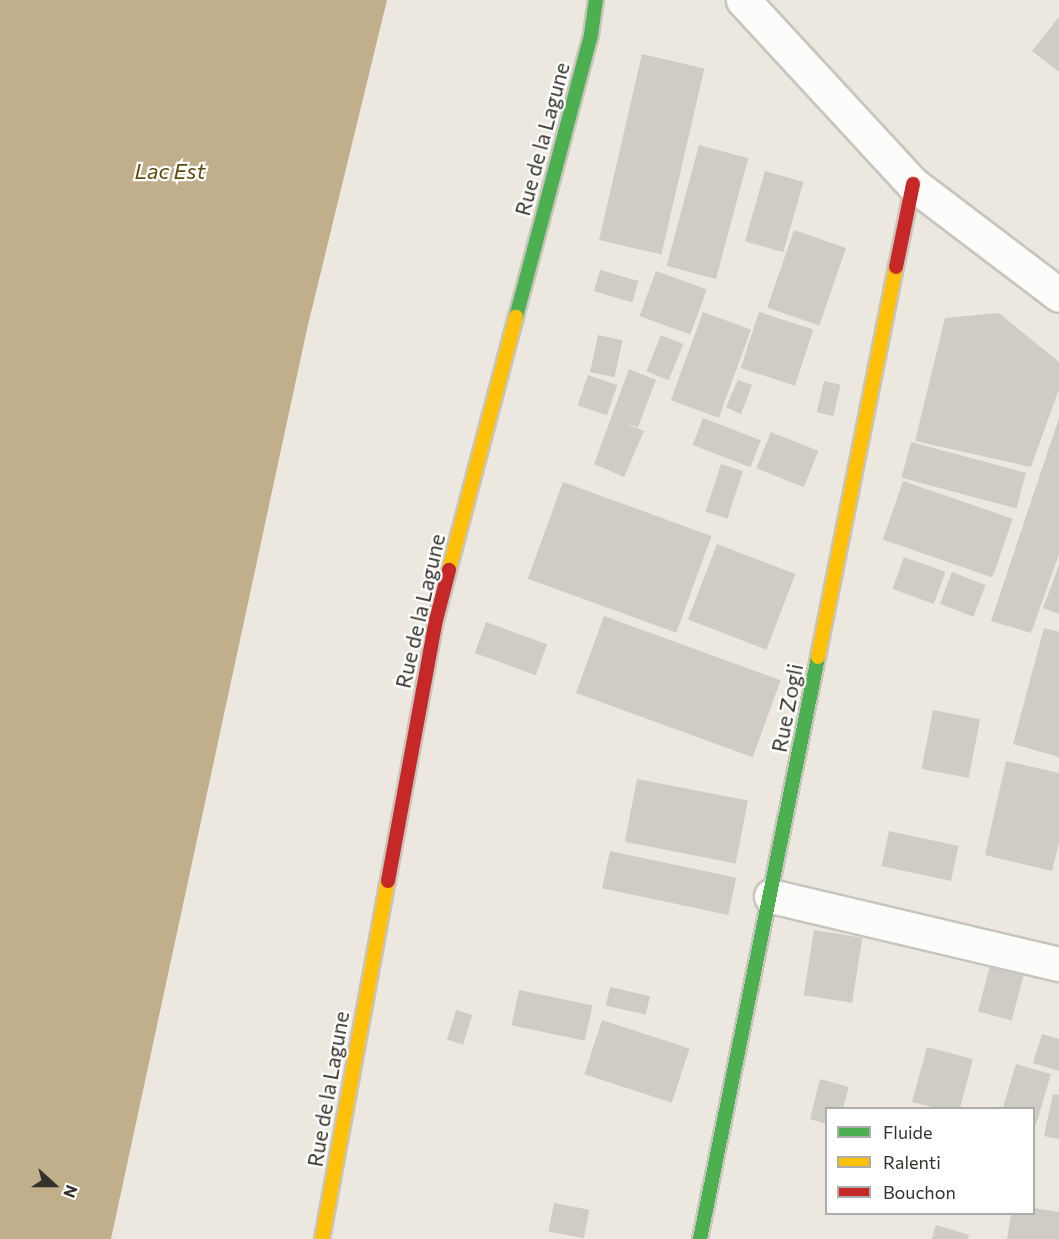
<!DOCTYPE html>
<html>
<head>
<meta charset="utf-8">
<style>
	body { margin:0 }
	#map { position:relative; width:1059px; height:1239px; overflow:hidden; background:#ece8df; font-family:Commissioner,sans-serif }
	div>[style] { position:absolute }
	[style*='--x'] { left:calc(var(--x)*1px); top:calc(var(--y)*1px); width:calc(var(--w)*1px); rotate:calc(var(--a)*1deg) }
	.water>* { inset:0; background:#c0af8a }
	.building>* { inset:0; background:#cfccc5; transform-origin:0 0 }
	.roads { filter:drop-shadow(2px 0 #c8c5be) drop-shadow(-2px 0 #c8c5be) drop-shadow(0 2px #c8c5be) drop-shadow(0 -2px #c8c5be) }
	.street>* { height:33px; margin:-16.5px; padding:0 16.5px; transform-origin:16.5px; border-radius:16.5px; background:#fcfcfa }
	.fast>* { height:14px; margin:-7px; padding:0 7px; transform-origin:7px; border-radius:7px; background:#4caf50 }
	.slow>* { height:14px; margin:-7px; padding:0 7px; transform-origin:7px; border-radius:7px; background:#ffc107 }
	.jam>* { height:14px; margin:-7px; padding:0 7px; transform-origin:7px; border-radius:7px; background:#c62828 }
	span { translate:-50% -50%; white-space:nowrap; text-align:center; line-height:1.15; -webkit-text-stroke:4.5px #fff; paint-order:stroke }
	.street-label { font-size:21px; color:#35322c }
	.water-label { font-size:22px; color:#634c0e; font-style:italic }
	.legend { position:absolute; left:825px; top:1107px; width:210px; height:108px; box-sizing:border-box; background:#fff; border:2px solid #aeadab; margin:0; padding:8px 10px; list-style:none; font-size:18px; color:#35322c }
	.legend li { display:flex; align-items:center; gap:12px; height:30px }
	.legend b { width:30px; border:2px solid #aeadab }
	.north { position:absolute; left:24px; top:1155px; width:60px; height:60px; -webkit-text-stroke:4px #fff; paint-order:stroke; rotate:111deg; font-size:16px; font-weight:700; line-height:24px; text-align:center; color:#35322c }
	.north::after { content:''; display:block; margin:auto; width:21px; height:27px; background:#35322c; clip-path:polygon(50% 0,100% 100%,50% 72%,0 100%) }
</style>
</head>
<body>
<div id="map">
	<div class="water">
		<div style="clip-path:polygon(0 0,387px 0,307px 329px,111px 1239px,0 1239px)"></div>
	</div>
	<div class="building">
		<div style="clip-path:polygon(1059px 17px,1059px 72px,1032px 51px)"></div>
		<div style="left:642px;top:54px;width:64px;height:191px;rotate:13deg"></div>
		<div style="left:699px;top:145px;width:51px;height:125px;rotate:15deg"></div>
		<div style="left:765px;top:171px;width:40px;height:73px;rotate:16deg"></div>
		<div style="left:794px;top:230px;width:55px;height:82px;rotate:19deg"></div>
		<div style="left:600px;top:270px;width:40px;height:22px;rotate:16deg"></div>
		<div style="left:656px;top:271px;width:54px;height:48px;rotate:20deg"></div>
		<div style="left:703px;top:312px;width:51px;height:94px;rotate:20deg"></div>
		<div style="left:759px;top:312px;width:57px;height:59px;rotate:18deg"></div>
		<div style="clip-path:polygon(999px 313px,1059px 362px,1059px 389px,1031px 467px,915px 441px,945px 318px)"></div>
		<div style="left:598px;top:335px;width:25px;height:38px;rotate:12deg"></div>
		<div style="left:661px;top:335px;width:24px;height:39px;rotate:22deg"></div>
		<div style="clip-path:polygon(629px 369px,656px 380px,638px 427px,625px 423px,644px 431px,624px 477px,594px 464px)"></div>
		<div style="left:588px;top:375px;width:31px;height:32px;rotate:19deg"></div>
		<div style="clip-path:polygon(738px 380px,752px 385px,741px 414px,726px 407px)"></div>
		<div style="left:824px;top:381px;width:17px;height:32px;rotate:13deg"></div>
		<div style="left:703px;top:418px;width:62px;height:29px;rotate:21deg"></div>
		<div style="clip-path:polygon(1059px 418px,1059px 554px,1031px 633px,991px 621px)"></div>
		<div style="left:771px;top:432px;width:51px;height:39px;rotate:22deg"></div>
		<div style="left:911px;top:442px;width:119px;height:37px;rotate:15deg"></div>
		<div style="left:721px;top:464px;width:23px;height:50px;rotate:18deg"></div>
		<div style="left:903px;top:481px;width:116px;height:62px;rotate:19deg"></div>
		<div style="left:563px;top:482px;width:158px;height:103px;rotate:20deg"></div>
		<div style="left:717px;top:544px;width:84px;height:81px;rotate:21deg"></div>
		<div style="left:904px;top:557px;width:44px;height:34px;rotate:20deg"></div>
		<div style="clip-path:polygon(1059px 565px,1059px 614px,1043px 608px)"></div>
		<div style="left:952px;top:572px;width:36px;height:34px;rotate:21deg"></div>
		<div style="left:604px;top:616px;width:188px;height:82px;rotate:20deg"></div>
		<div style="left:486px;top:622px;width:65px;height:33px;rotate:20deg"></div>
		<div style="clip-path:polygon(1044px 628px,1059px 632px,1059px 757px,1013px 744px)"></div>
		<div style="left:933px;top:710px;width:48px;height:60px;rotate:11deg"></div>
		<div style="clip-path:polygon(1006px 761px,1059px 773px,1059px 843px,1052px 871px,985px 855px)"></div>
		<div style="left:637px;top:779px;width:113px;height:64px;rotate:11deg"></div>
		<div style="left:889px;top:831px;width:71px;height:36px;rotate:12deg"></div>
		<div style="left:610px;top:851px;width:129px;height:38px;rotate:12deg"></div>
		<div style="left:814px;top:930px;width:49px;height:66px;rotate:9deg"></div>
		<div style="left:990px;top:966px;width:35px;height:47px;rotate:15deg"></div>
		<div style="left:610px;top:987px;width:41px;height:19px;rotate:13deg"></div>
		<div style="left:519px;top:990px;width:75px;height:36px;rotate:12deg"></div>
		<div style="left:456px;top:1010px;width:17px;height:31px;rotate:17deg"></div>
		<div style="left:602px;top:1020px;width:92px;height:57px;rotate:18deg"></div>
		<div style="clip-path:polygon(1042px 1034px,1059px 1039px,1059px 1071px,1033px 1063px)"></div>
		<div style="clip-path:polygon(927px 1047px,973px 1059px,960px 1108px,936px 1108px,912px 1102px)"></div>
		<div style="clip-path:polygon(1016px 1064px,1051px 1074px,1035px 1128px,1034px 1108px,1003px 1108px)"></div>
		<div style="clip-path:polygon(820px 1079px,849px 1087px,843px 1108px,826px 1108px,826px 1124px,810px 1119px)"></div>
		<div style="clip-path:polygon(1053px 1094px,1059px 1095px,1059px 1139px,1044px 1136px)"></div>
		<div style="left:554px;top:1203px;width:36px;height:29px;rotate:11deg"></div>
		<div style="clip-path:polygon(1034px 1208px,1059px 1212px,1059px 1239px,1007px 1239px,1011px 1214px,1034px 1214px)"></div>
		<div style="clip-path:polygon(936px 1225px,969px 1235px,968px 1239px,932px 1239px)"></div>
	</div>
	<div class="roads">
		<div class="street">
			<div style="--x:743;--y:0;--w:251;--a:47.3"></div>
			<div style="--x:913;--y:184;--w:183;--a:37.2"></div>
			<div style="--x:771;--y:896;--w:296;--a:13.3"></div>
		</div>
		<div class="fast">
			<div style="--x:516;--y:317;--w:292;--a:-75.1"></div>
			<div style="--x:591;--y:35;--w:35;--a:-82"></div>
			<div style="--x:700;--y:1239;--w:594;--a:-78.54"></div>
		</div>
		<div class="slow">
			<div style="--x:449;--y:570;--w:262;--a:-75.2"></div>
			<div style="--x:818;--y:657;--w:398;--a:-78.7"></div>
			<div style="--x:322;--y:1239;--w:364;--a:-79.6"></div>
		</div>
		<div class="jam">
			<div style="--x:896;--y:267;--w:85;--a:-78.4"></div>
			<div style="--x:388;--y:881;--w:265;--a:-79.6"></div>
			<div style="--x:436;--y:620;--w:52;--a:-75.4"></div>
		</div>
	</div>
	<div class="street-label">
		<span style="left:542px;top:139px;rotate:-75deg">Rue de la Lagune</span>
		<span style="left:420px;top:611px;rotate:-77deg">Rue de la Lagune</span>
		<span style="left:787px;top:708px;rotate:-79deg">Rue Zogli</span>
		<span style="left:328px;top:1089px;rotate:-80deg">Rue de la Lagune</span>
	</div>
	<div class="water-label">
		<span style="left:170px;top:171px">Lac Est</span>
	</div>
	<ul class="legend">
	<li><b style="height:8px;background:#4caf50"></b>Fluide</li>
	<li><b style="height:8px;background:#ffc107"></b>Ralenti</li>
	<li><b style="height:8px;background:#c62828"></b>Bouchon</li>
	</ul>
	<div class="north">N</div>
</div>
</body>
</html>
